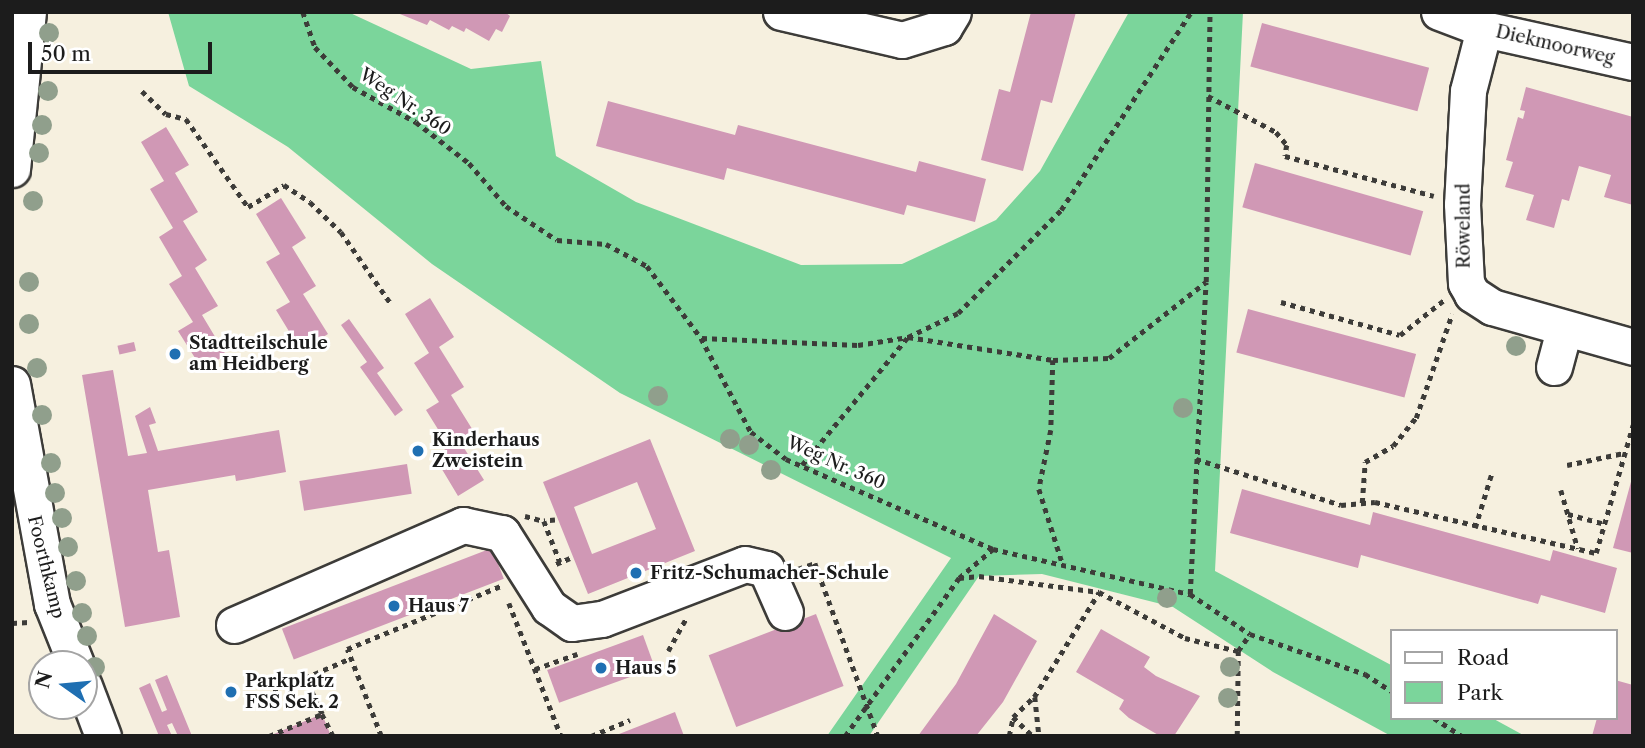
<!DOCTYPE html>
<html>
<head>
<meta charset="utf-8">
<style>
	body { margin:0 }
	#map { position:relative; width:1645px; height:748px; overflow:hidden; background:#f6f0df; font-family:"Libre Caslon Text",serif }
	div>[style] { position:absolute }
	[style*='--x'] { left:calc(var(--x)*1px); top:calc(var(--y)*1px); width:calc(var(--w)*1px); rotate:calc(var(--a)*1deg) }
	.green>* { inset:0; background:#7bd59b }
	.building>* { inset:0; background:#d098b5; transform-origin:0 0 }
	.path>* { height:4.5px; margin-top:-2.25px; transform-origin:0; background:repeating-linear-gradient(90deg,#3d3c39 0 5px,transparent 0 10px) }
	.roads { filter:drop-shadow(2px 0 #3d3c39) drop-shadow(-2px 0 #3d3c39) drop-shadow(0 2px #3d3c39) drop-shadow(0 -2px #3d3c39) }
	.minor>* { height:35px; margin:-17.5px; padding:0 17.5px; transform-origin:17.5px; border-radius:17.5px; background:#fff }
	.trees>* { width:20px; height:20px; margin:-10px; border-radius:50%; background:#909f8c }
	.dots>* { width:19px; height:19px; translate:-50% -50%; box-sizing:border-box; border:4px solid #fff; border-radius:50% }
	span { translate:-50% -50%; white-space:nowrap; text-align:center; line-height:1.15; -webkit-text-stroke:6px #fff; paint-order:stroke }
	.street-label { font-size:18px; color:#1c1c1c }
	.poi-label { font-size:18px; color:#1c1c1c; font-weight:700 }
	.left { translate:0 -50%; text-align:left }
	.frame { position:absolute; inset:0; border:14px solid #1c1c1c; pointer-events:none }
	.legend { position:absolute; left:1390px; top:629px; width:228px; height:91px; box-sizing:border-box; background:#fff; border:2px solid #a4a4a4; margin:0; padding:9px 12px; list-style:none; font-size:21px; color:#1c1c1c }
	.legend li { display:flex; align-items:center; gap:14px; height:35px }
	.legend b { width:35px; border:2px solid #a4a4a4 }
	.north { position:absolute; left:28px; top:650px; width:70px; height:70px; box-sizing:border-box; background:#fff; border:2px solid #a4a4a4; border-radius:50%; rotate:285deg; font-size:19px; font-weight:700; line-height:28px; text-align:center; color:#1c1c1c }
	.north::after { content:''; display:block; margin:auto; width:24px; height:32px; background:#1f6fb2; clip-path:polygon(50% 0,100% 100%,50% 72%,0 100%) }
	.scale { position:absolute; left:28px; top:42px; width:184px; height:32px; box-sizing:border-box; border:4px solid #1c1c1c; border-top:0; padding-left:9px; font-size:21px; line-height:24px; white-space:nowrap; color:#1c1c1c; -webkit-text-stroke:5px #fff; paint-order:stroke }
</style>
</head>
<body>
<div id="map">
	<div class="green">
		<div style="clip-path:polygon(168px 12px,348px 12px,471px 69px,541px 61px,556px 156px,636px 202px,801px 265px,902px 264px,996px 220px,1040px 171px,1129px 12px,1243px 12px,1215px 571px,1391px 665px,1391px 718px,1492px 718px,1525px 736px,1391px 736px,1273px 672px,1173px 607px,1042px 574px,979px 576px,869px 736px,827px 736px,951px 558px,620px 393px,432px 264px,288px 147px,189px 86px)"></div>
	</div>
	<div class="building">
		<div style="clip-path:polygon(395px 12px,505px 12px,510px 16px,502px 32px,496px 29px,489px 41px,466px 28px,464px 32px,452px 26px,449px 30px,430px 20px,427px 25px)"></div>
		<div style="clip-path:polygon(1031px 12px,1076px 12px,1052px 103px,1041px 100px,1023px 171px,981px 160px,999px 89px,1010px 92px)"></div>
		<div style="left:1262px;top:23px;width:173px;height:45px;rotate:15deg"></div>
		<div style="clip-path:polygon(1526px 87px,1633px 117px,1633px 205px,1604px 197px,1611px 175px,1579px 166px,1569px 201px,1562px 199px,1554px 228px,1526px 220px,1534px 195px,1505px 187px,1513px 162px,1506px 160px,1518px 117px,1523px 119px,1525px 111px,1520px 110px)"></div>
		<div style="clip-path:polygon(608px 101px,735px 135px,738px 125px,916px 172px,919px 161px,986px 179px,975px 222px,907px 205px,904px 215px,727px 168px,724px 180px,596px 146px)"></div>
		<div style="clip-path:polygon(166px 127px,189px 165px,175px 173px,198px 212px,183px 221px,207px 260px,195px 268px,218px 306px,202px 315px,226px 355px,202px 369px,178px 331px,193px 322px,169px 284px,182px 276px,159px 237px,173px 228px,150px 189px,164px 181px,141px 142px)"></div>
		<div style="left:1255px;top:163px;width:175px;height:46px;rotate:16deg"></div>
		<div style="clip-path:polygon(281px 198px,306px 238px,292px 247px,316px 286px,303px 294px,328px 334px,301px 351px,276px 310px,290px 302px,266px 262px,280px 254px,256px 214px)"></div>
		<div style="clip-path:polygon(430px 298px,454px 337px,439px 347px,464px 387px,451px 395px,474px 432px,459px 440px,484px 480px,458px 496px,434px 456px,449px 447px,426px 410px,439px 402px,414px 363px,429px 353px,405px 314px)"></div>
		<div style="left:1248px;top:309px;width:174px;height:45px;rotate:15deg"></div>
		<div style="clip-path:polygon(349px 319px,384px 368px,377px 373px,403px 410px,395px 416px,360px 367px,367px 362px,341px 325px)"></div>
		<div style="left:134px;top:342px;width:9px;height:17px;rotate:77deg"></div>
		<div style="clip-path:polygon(113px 370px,128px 456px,147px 453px,135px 416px,150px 407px,156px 423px,149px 425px,158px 451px,279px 430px,286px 472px,236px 481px,235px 475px,148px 490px,158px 552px,169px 550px,180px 617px,125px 627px,82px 375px)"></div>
		<div style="clip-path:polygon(evenodd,650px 439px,695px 551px,588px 594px,543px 482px,650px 439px,637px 482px,656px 529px,592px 554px,574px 507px,637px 482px)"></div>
		<div style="left:407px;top:464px;width:30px;height:109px;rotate:81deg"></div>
		<div style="clip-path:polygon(1632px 478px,1633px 478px,1633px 553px,1613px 548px)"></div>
		<div style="clip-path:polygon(1242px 489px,1370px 525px,1373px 512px,1550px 561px,1553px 550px,1617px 568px,1605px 613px,1541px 595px,1538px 604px,1361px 555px,1358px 568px,1230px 533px)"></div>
		<div style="left:492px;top:548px;width:33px;height:225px;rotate:69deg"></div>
		<div style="left:816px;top:614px;width:77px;height:115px;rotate:69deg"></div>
		<div style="clip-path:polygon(994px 614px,1037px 641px,1003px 702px,976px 736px,918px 736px,956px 684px)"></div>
		<div style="clip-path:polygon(1101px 629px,1150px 657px,1144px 667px,1156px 676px,1200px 696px,1174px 736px,1160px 736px,1129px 718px,1119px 709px,1124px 700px,1076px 672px)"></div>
		<div style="left:643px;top:635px;width:35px;height:102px;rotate:70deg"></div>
		<div style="clip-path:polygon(167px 675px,192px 736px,178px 736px,172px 723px,167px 725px,172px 736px,159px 736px,139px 688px,150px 683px,162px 712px,167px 710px,155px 680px)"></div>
		<div style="clip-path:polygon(1615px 680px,1633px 685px,1633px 736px,1592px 736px,1597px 718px,1615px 718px)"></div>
		<div style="clip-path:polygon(675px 712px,684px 736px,614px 736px)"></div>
		<div style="clip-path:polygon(322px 714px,331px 736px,269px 736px)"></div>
	</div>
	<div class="path">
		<div style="--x:303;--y:12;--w:37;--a:71"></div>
		<div style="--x:315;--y:47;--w:55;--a:46.5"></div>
		<div style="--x:353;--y:87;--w:72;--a:29.1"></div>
		<div style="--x:416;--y:122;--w:67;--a:37.7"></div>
		<div style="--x:469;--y:163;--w:57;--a:49.3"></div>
		<div style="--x:506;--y:206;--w:61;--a:33.7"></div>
		<div style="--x:557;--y:240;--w:49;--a:4.7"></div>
		<div style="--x:606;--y:244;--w:47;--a:28.2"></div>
		<div style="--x:647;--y:266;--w:90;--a:53.1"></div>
		<div style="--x:701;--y:338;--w:106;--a:62"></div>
		<div style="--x:751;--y:432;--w:44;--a:37.6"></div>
		<div style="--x:786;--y:459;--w:226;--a:23.5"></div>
		<div style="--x:993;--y:549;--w:202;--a:12.9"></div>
		<div style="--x:1190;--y:594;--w:72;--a:33.7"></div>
		<div style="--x:1250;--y:634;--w:122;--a:19.2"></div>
		<div style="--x:1365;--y:674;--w:31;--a:33"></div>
		<div style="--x:142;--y:91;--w:33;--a:44"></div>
		<div style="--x:166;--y:114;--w:21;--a:14"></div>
		<div style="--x:186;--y:119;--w:108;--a:54.8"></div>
		<div style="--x:248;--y:207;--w:42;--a:-31.4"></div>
		<div style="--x:284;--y:185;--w:31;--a:33"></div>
		<div style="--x:310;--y:202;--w:43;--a:44.1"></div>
		<div style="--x:341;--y:232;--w:89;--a:55.1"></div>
		<div style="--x:1208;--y:96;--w:77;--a:27.9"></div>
		<div style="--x:1276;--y:132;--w:17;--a:50"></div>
		<div style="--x:1287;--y:145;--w:11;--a:100"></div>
		<div style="--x:1285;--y:156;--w:154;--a:15"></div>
		<div style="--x:1281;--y:302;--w:123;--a:15.5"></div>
		<div style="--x:1400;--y:335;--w:56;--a:-38.5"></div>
		<div style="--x:702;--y:338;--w:156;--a:2.6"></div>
		<div style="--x:858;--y:345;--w:51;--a:-9.1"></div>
		<div style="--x:908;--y:337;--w:55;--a:-25.6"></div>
		<div style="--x:958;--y:313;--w:146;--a:-45"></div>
		<div style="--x:1061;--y:210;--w:237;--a:-56.7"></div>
		<div style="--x:1053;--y:360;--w:70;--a:91.6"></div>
		<div style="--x:1051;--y:430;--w:60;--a:101.5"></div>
		<div style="--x:1039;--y:489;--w:77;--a:72.5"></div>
		<div style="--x:1196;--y:459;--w:152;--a:17.6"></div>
		<div style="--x:1341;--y:505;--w:34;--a:-5"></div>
		<div style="--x:1375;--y:502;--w:227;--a:13"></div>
		<div style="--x:1596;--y:553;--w:133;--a:-73.9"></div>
		<div style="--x:802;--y:465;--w:166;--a:-50.4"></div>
		<div style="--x:908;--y:337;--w:147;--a:9"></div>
		<div style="--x:1053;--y:360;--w:56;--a:-2"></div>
		<div style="--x:1109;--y:358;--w:123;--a:-38.1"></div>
		<div style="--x:1567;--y:465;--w:58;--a:-11.9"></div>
		<div style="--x:1561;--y:490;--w:61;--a:73.9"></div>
		<div style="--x:1362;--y:503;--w:41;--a:-85.8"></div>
		<div style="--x:1365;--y:462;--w:32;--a:-30"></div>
		<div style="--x:1393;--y:446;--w:36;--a:-51"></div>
		<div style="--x:1416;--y:418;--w:110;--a:-70.9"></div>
		<div style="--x:1568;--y:514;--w:38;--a:15"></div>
		<div style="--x:525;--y:516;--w:20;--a:15"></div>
		<div style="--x:555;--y:520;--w:11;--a:175"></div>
		<div style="--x:544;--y:521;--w:44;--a:68.7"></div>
		<div style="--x:1475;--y:528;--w:59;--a:-73.1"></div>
		<div style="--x:556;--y:564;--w:15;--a:-23"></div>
		<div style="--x:798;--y:569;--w:18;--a:-19"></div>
		<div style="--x:815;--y:563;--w:184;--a:70"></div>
		<div style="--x:959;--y:578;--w:20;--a:-6"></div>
		<div style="--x:979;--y:576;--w:121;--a:7.6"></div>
		<div style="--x:1099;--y:592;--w:98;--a:28.1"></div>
		<div style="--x:1185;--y:638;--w:55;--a:13.8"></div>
		<div style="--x:1190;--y:594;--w:312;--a:-87.1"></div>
		<div style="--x:1206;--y:282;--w:270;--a:-89.2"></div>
		<div style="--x:509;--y:603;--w:143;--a:68.6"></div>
		<div style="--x:12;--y:623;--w:17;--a:-3"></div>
		<div style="--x:668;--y:651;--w:38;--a:-61"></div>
		<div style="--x:535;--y:669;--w:45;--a:-19.7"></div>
		<div style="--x:273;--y:691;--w:35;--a:-22"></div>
		<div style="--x:1035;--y:697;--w:39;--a:84"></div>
		<div style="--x:322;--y:714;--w:40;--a:-115"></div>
		<div style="--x:305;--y:678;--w:50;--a:-23.5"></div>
		<div style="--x:1013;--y:717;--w:29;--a:-44"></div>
		<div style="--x:1034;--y:697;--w:123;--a:-58.2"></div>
		<div style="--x:1434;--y:718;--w:33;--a:33"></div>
		<div style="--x:269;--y:736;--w:57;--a:-22.5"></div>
		<div style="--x:322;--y:714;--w:25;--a:63"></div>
		<div style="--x:381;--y:736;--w:93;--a:-111.3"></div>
		<div style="--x:347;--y:649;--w:169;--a:-22.3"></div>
		<div style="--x:591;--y:736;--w:42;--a:-22.3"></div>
		<div style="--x:845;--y:736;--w:195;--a:-54.2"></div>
		<div style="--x:959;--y:578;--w:45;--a:-40.5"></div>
		<div style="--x:1009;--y:736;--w:19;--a:-78"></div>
		<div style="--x:1013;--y:717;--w:28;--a:44"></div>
		<div style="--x:1237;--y:736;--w:85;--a:-89.3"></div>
		<div style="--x:1238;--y:651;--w:21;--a:-55"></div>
	</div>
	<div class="roads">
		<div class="minor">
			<div style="--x:781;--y:12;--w:124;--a:13"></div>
			<div style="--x:902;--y:40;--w:44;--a:-17.2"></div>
			<div style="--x:944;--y:27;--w:17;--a:-59"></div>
			<div style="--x:1439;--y:12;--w:48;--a:20.7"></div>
			<div style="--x:1484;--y:29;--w:153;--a:12.5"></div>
			<div style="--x:1484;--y:29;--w:64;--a:104.5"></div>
			<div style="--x:1468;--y:91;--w:113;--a:93"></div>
			<div style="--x:1462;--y:204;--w:79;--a:87.1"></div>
			<div style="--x:1466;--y:283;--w:13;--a:61"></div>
			<div style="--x:1472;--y:294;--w:24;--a:33"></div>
			<div style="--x:1492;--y:307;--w:147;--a:15.8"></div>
			<div style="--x:12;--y:169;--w:158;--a:-84.2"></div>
			<div style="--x:1554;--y:367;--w:39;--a:-75"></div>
			<div style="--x:12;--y:384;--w:224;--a:79.7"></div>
			<div style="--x:52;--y:604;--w:65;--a:68.2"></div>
			<div style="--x:234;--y:625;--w:250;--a:-23.6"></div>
			<div style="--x:463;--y:525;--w:40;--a:12"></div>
			<div style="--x:502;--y:533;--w:88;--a:57.6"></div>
			<div style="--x:549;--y:607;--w:28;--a:35"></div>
			<div style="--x:572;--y:623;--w:30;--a:-8"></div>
			<div style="--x:602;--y:619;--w:153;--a:-21"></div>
			<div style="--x:745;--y:564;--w:22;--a:13"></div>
			<div style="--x:766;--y:569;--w:47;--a:66.2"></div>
			<div style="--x:84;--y:686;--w:53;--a:69.2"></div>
		</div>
	</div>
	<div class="trees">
		<div style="left:49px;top:33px"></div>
		<div style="left:48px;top:91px"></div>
		<div style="left:42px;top:125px"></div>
		<div style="left:39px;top:153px"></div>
		<div style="left:33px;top:201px"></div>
		<div style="left:29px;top:282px"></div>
		<div style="left:29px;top:324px"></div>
		<div style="left:1516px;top:346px"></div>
		<div style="left:37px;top:368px"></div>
		<div style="left:658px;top:396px"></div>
		<div style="left:1183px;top:408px"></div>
		<div style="left:42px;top:415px"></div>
		<div style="left:730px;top:439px"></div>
		<div style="left:749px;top:445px"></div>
		<div style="left:51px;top:463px"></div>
		<div style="left:771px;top:470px"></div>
		<div style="left:55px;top:493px"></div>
		<div style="left:62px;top:518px"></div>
		<div style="left:68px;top:547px"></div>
		<div style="left:76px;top:581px"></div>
		<div style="left:1167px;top:598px"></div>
		<div style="left:82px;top:613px"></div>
		<div style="left:87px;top:636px"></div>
		<div style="left:95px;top:667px"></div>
		<div style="left:1230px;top:667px"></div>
		<div style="left:1228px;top:698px"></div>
	</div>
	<div class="dots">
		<div style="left:175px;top:354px;background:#1f6fb2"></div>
		<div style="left:418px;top:451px;background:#1f6fb2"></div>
		<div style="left:636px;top:573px;background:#1f6fb2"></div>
		<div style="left:394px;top:606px;background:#1f6fb2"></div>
		<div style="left:601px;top:668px;background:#1f6fb2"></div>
		<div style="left:231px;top:692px;background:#1f6fb2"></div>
	</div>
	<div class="street-label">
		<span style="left:1555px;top:45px;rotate:13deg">Diekmoorweg</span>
		<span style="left:405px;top:102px;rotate:34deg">Weg Nr. 360</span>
		<span style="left:1464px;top:226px;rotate:-90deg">Röweland</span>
		<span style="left:836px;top:463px;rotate:24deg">Weg Nr. 360</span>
		<span style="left:46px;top:567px;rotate:76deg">Foorthkamp</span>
	</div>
	<div class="poi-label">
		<span class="left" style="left:189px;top:354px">Stadtteilschule<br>am Heidberg</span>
		<span class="left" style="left:432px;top:451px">Kinderhaus<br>Zweistein</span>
		<span class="left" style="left:650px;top:573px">Fritz-Schumacher-Schule</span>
		<span class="left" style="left:408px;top:606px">Haus 7</span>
		<span class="left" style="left:615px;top:668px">Haus 5</span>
		<span class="left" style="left:245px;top:692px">Parkplatz<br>FSS Sek. 2</span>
	</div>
	<div class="frame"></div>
	<ul class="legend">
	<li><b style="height:9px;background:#fff"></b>Road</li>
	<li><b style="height:19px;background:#7bd59b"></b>Park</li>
	</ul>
	<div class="north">N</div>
	<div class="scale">50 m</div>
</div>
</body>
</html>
